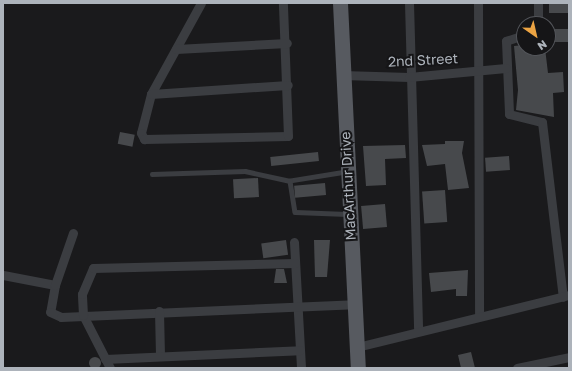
<!DOCTYPE html>
<html>
<head>
<meta charset="utf-8">
<style>
	body { margin:0 }
	#map { position:relative; width:572px; height:371px; overflow:hidden; background:#1a1a1c; font-family:"Golos Text",sans-serif }
	div>[style] { position:absolute }
	[style*='--x'] { left:calc(var(--x)*1px); top:calc(var(--y)*1px); width:calc(var(--w)*1px); rotate:calc(var(--a)*1deg) }
	.building>* { inset:0; background:#47494c; transform-origin:0 0 }
	.round { border-radius:50% }
	.service>* { height:4.5px; margin:-2.25px; padding:0 2.25px; transform-origin:2.25px; border-radius:2.25px; background:#3b3d41 }
	.minor>* { height:9px; margin:-4.5px; padding:0 4.5px; transform-origin:4.5px; border-radius:4.5px; background:#3b3d41 }
	.primary>* { height:15px; margin:-7.5px; padding:0 7.5px; transform-origin:7.5px; border-radius:7.5px; background:#575a60 }
	span { translate:-50% -50%; white-space:nowrap; text-align:center; line-height:1.15; -webkit-text-stroke:4px #151517; paint-order:stroke }
	.street-label { font-size:14px; color:#adb3bb }
	.frame { position:absolute; inset:0; border:4px solid #adb3bb; pointer-events:none }
	.north { position:absolute; left:516px; top:16px; width:40px; height:40px; box-sizing:border-box; background:#151517; border:1px solid #525459; border-radius:50%; rotate:146deg; font-size:11px; font-weight:700; line-height:16px; text-align:center; color:#adb3bb }
	.north::after { content:''; display:block; margin:auto; width:14px; height:18px; background:#eca443; clip-path:polygon(50% 0,100% 100%,50% 72%,0 100%) }
</style>
</head>
<body>
<div id="map">
	<div class="building">
		<div style="left:549px;top:3px;width:20px;height:10px"></div>
		<div style="left:569px;top:29px;width:13px;height:21px;rotate:90deg"></div>
		<div style="clip-path:polygon(524px 45px,524px 48px,545px 48px,548px 73px,563px 72px,564px 92px,553px 93px,554px 117px,516px 110px,518px 90px,514px 46px)"></div>
		<div style="left:120px;top:132px;width:15px;height:12px;rotate:11deg"></div>
		<div style="clip-path:polygon(445px 141px,464px 141px,462px 153px,469px 188px,448px 190px,445px 164px,427px 166px,422px 145px,445px 144px)"></div>
		<div style="clip-path:polygon(405px 145px,406px 158px,385px 159px,386px 185px,366px 186px,363px 146px)"></div>
		<div style="left:318px;top:152px;width:9px;height:48px;rotate:84deg"></div>
		<div style="left:509px;top:156px;width:14px;height:24px;rotate:86deg"></div>
		<div style="left:258px;top:178px;width:19px;height:25px;rotate:87deg"></div>
		<div style="left:325px;top:183px;width:12px;height:31px;rotate:85deg"></div>
		<div style="left:445px;top:190px;width:32px;height:23px;rotate:86deg"></div>
		<div style="left:385px;top:204px;width:23px;height:24px;rotate:85deg"></div>
		<div style="left:286px;top:240px;width:15px;height:25px;rotate:82deg"></div>
		<div style="clip-path:polygon(314px 240px,330px 240px,327px 277px,315px 277px)"></div>
		<div style="clip-path:polygon(276px 269px,284px 269px,287px 283px,274px 283px)"></div>
		<div style="clip-path:polygon(468px 270px,467px 296px,456px 296px,456px 289px,431px 292px,429px 273px)"></div>
		<div style="clip-path:polygon(471px 352px,475px 368px,461px 368px,458px 355px)"></div>
		<div class="round" style="left:89px;top:357px;width:12px;height:12px"></div>
	</div>
	<div class="service">
		<div style="--x:346;--y:172;--w:57;--a:170.9"></div>
		<div style="--x:290;--y:181;--w:31;--a:81"></div>
		<div style="--x:295;--y:212;--w:52;--a:2.2"></div>
		<div style="--x:152;--y:174;--w:93;--a:-1.8"></div>
		<div style="--x:245;--y:171;--w:46;--a:12.5"></div>
	</div>
	<div class="minor">
		<div style="--x:201;--y:3;--w:104;--a:118.8"></div>
		<div style="--x:151;--y:94;--w:40;--a:104.4"></div>
		<div style="--x:141;--y:133;--w:7;--a:63"></div>
		<div style="--x:144;--y:139;--w:144;--a:-1.2"></div>
		<div style="--x:288;--y:136;--w:133;--a:-92.2"></div>
		<div style="--x:409;--y:3;--w:326;--a:88.4"></div>
		<div style="--x:478;--y:3;--w:312;--a:89.8"></div>
		<div style="--x:538;--y:3;--w:21;--a:90"></div>
		<div style="--x:524;--y:35;--w:19;--a:162"></div>
		<div style="--x:506;--y:41;--w:73;--a:87.6"></div>
		<div style="--x:509;--y:114;--w:34;--a:14"></div>
		<div style="--x:542;--y:122;--w:176;--a:83.2"></div>
		<div style="--x:176;--y:49;--w:111;--a:-3.1"></div>
		<div style="--x:342;--y:75;--w:67;--a:1.7"></div>
		<div style="--x:409;--y:77;--w:97;--a:-5.3"></div>
		<div style="--x:151;--y:94;--w:137;--a:-3.8"></div>
		<div style="--x:294;--y:242;--w:126;--a:86.8"></div>
		<div style="--x:3;--y:275;--w:53;--a:10.9"></div>
		<div style="--x:55;--y:285;--w:27;--a:100"></div>
		<div style="--x:50;--y:312;--w:12;--a:24"></div>
		<div style="--x:61;--y:317;--w:293;--a:-2.5"></div>
		<div style="--x:55;--y:285;--w:55;--a:-70.9"></div>
		<div style="--x:159;--y:311;--w:45;--a:88.7"></div>
		<div style="--x:357;--y:347;--w:218;--a:-13.8"></div>
		<div style="--x:105;--y:359;--w:195;--a:-2.6"></div>
		<div style="--x:110;--y:368;--w:59;--a:-117"></div>
		<div style="--x:83;--y:315;--w:21;--a:-93"></div>
		<div style="--x:82;--y:294;--w:28;--a:-67"></div>
		<div style="--x:93;--y:268;--w:202;--a:-1.4"></div>
		<div style="--x:517;--y:368;--w:53;--a:-11.9"></div>
	</div>
	<div class="primary">
		<div style="--x:340;--y:3;--w:365;--a:87.2"></div>
	</div>
	<div class="street-label">
		<span style="left:423px;top:60px;rotate:-3deg">2nd Street</span>
		<span style="left:348px;top:186px;rotate:-93deg">MacArthur Drive</span>
	</div>
	<div class="frame"></div>
	<div class="north">N</div>
</div>
</body>
</html>
